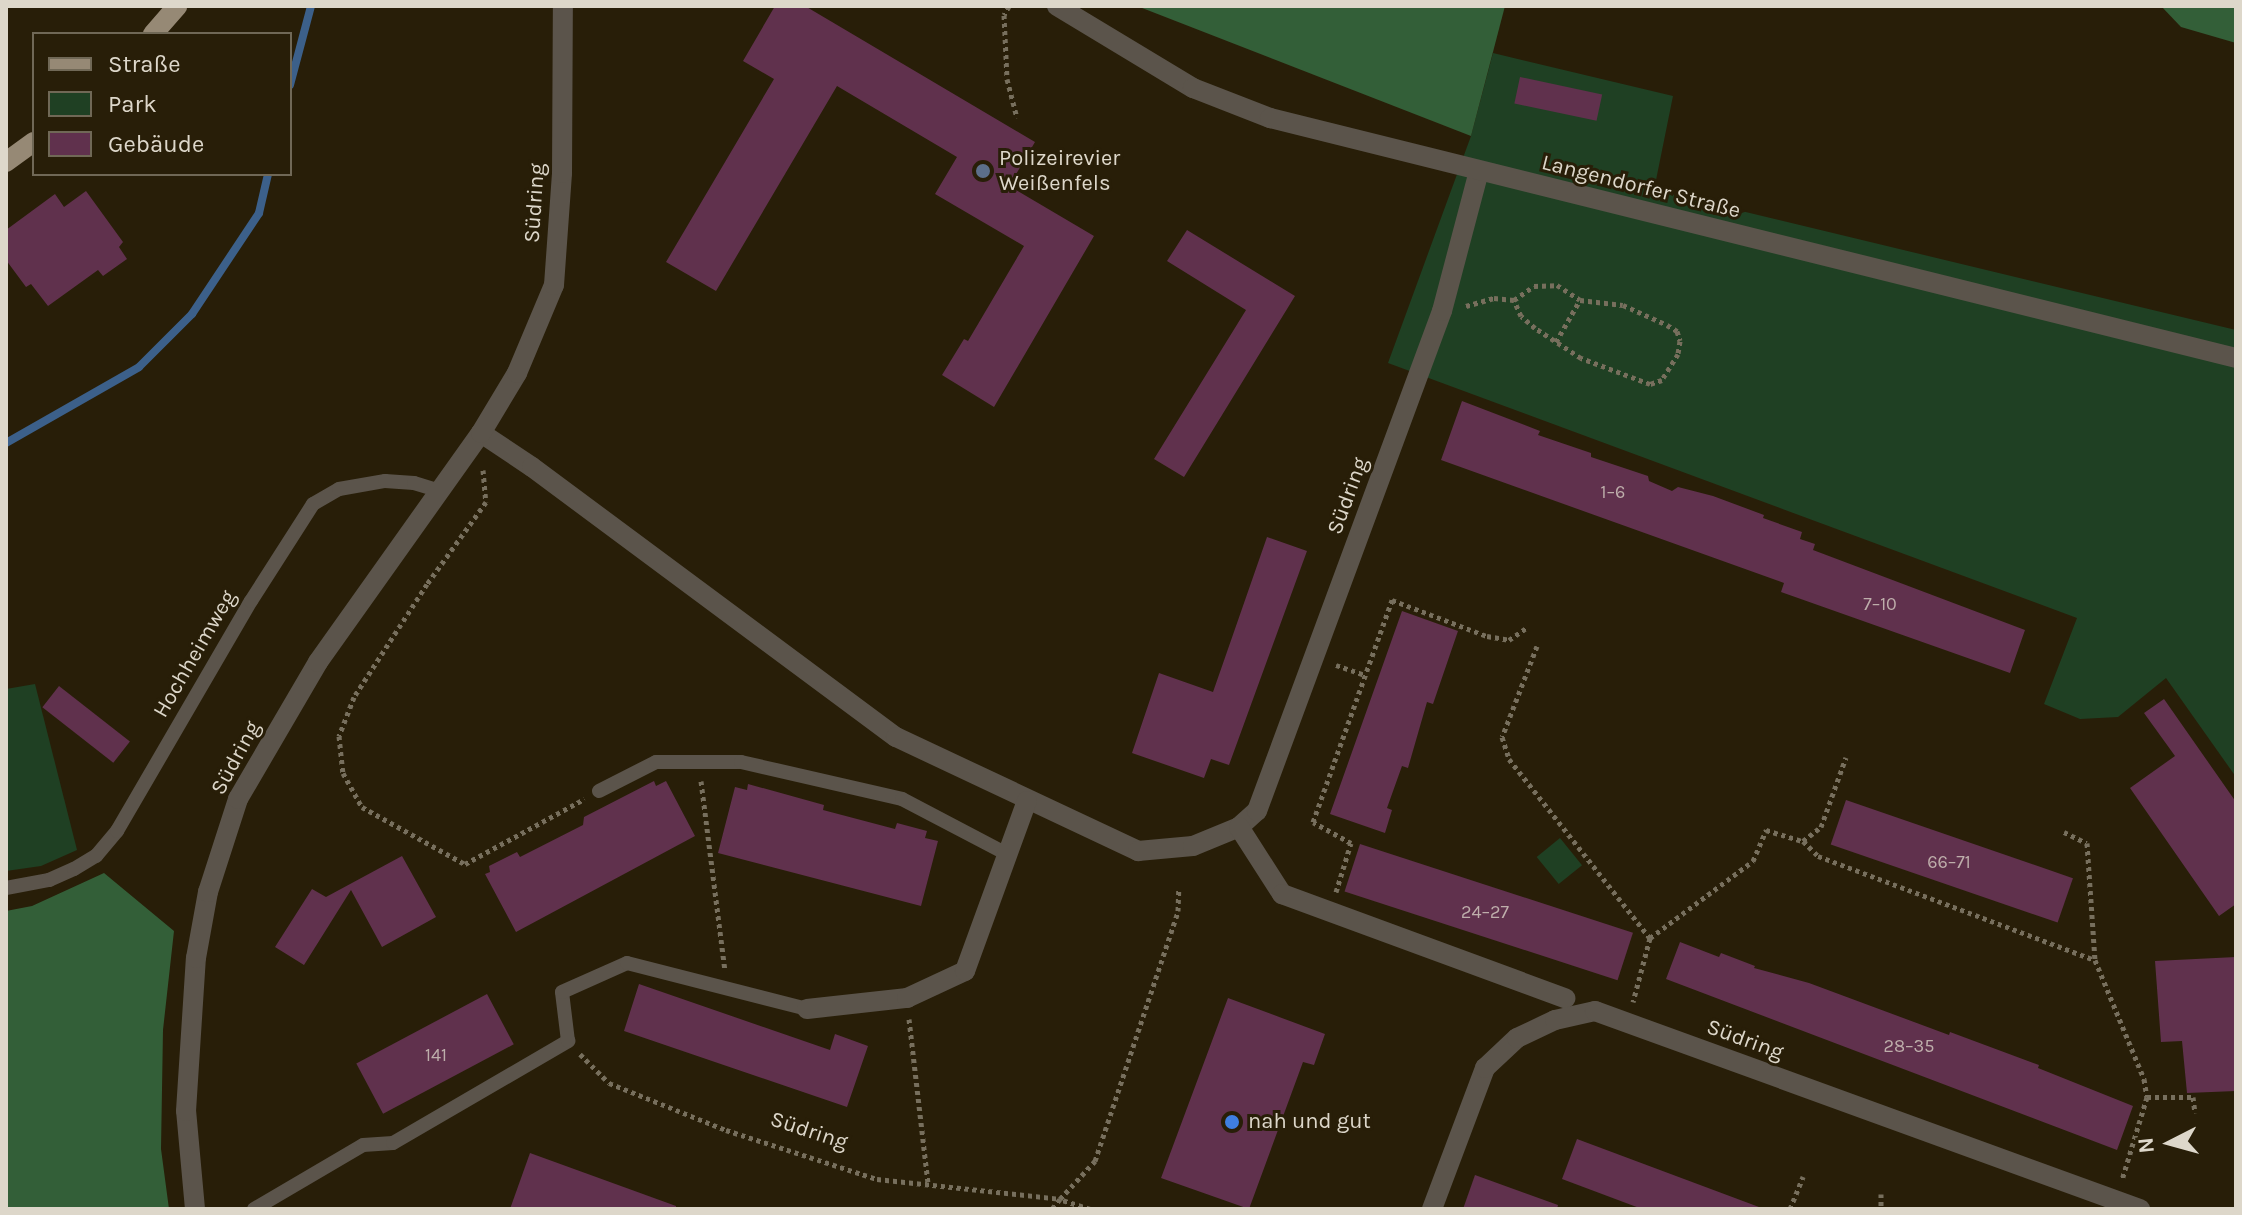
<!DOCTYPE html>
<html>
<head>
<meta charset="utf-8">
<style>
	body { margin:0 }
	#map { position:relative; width:2242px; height:1215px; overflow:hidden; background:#281e08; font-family:Karla,sans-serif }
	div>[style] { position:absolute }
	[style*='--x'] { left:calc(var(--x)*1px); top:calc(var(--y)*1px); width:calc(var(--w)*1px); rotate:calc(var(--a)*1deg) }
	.green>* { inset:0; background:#1f4023; transform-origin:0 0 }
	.forest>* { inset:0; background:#335f38 }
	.stream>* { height:8px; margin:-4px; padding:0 4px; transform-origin:4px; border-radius:4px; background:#3c608a }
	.building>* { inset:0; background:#60314d; transform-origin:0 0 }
	.path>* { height:5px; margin-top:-2.5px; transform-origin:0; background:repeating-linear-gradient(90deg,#776f5d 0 4px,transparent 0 8px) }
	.service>* { height:14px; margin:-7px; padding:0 7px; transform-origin:7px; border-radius:7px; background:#5b544b }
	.minor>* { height:20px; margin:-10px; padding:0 10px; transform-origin:10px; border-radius:10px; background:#5b544b }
	.tertiary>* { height:20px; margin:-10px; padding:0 10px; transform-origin:10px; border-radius:10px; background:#5b544b }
	.primary>* { height:20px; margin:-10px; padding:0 10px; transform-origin:10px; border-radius:10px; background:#968975 }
	.dots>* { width:22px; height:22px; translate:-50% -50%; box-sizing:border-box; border:4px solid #281e08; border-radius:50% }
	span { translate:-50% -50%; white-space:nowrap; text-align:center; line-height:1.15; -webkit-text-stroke:6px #281e08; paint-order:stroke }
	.number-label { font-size:18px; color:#beaeab }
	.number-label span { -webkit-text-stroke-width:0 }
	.poi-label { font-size:22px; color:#ddd7ca }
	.left { translate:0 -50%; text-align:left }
	.street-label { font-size:22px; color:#ddd7ca }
	.frame { position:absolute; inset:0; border:8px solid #ddd7ca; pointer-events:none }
	.legend { position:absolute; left:32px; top:32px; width:260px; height:144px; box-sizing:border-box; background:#281e08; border:2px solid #706856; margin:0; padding:10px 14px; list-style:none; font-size:24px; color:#ddd7ca }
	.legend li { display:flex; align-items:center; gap:16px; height:40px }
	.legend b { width:40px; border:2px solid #706856 }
	.north { position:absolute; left:2130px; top:1103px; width:80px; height:80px; -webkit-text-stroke:6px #281e08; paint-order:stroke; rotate:264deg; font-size:22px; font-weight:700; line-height:32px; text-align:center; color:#ddd7ca }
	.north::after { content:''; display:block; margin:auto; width:28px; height:36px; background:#ddd7ca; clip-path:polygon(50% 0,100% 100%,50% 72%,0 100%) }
</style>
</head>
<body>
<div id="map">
	<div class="green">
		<div style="clip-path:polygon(1493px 53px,1673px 96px,1654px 190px,2236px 330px,2236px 777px,2166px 678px,2118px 717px,2080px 719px,2044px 704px,2077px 618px,1388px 363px,1471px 136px)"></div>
		<div style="clip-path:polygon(35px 684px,77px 850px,41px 866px,6px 871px,6px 689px)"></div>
		<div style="left:1560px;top:838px;width:35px;height:30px;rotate:51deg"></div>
	</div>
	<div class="forest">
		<div style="clip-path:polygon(1137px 6px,1505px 6px,1471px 136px)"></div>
		<div style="clip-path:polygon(2161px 6px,2236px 6px,2236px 43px,2181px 27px)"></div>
		<div style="clip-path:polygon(104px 873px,174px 931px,163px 1030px,161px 1149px,169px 1209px,6px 1209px,6px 911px,32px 906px)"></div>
	</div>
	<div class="stream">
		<div style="--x:290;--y:85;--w:82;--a:-75.1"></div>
		<div style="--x:6;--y:443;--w:153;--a:-29.7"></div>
		<div style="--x:139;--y:367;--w:75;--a:-45"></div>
		<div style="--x:192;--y:314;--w:121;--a:-56.4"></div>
		<div style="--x:259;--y:213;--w:40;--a:-77"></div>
	</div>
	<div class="building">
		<div style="clip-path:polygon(775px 6px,805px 6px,1035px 142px,1009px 186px,1094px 236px,994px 407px,942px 375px,964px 339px,968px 341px,1024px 246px,935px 194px,957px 157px,837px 86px,716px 291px,666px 262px,774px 79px,743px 61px)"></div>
		<div style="left:1520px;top:77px;width:84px;height:27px;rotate:12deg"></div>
		<div style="clip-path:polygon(86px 191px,123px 242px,119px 247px,127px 259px,103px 276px,98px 270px,48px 306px,31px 284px,26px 287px,6px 260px,6px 230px,55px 194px,64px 207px)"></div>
		<div style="clip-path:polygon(1187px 230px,1295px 296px,1184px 477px,1154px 459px,1246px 310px,1167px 261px)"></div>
		<div style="clip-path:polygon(1462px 401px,1540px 431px,1538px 435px,1591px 453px,1591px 457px,1648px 476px,1649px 481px,1672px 491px,1678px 487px,1713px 496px,1764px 515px,1763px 518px,1802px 532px,1800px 539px,1815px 544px,1813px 550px,2025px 630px,2010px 673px,1781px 592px,1784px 583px,1441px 460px)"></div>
		<div style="clip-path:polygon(1267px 537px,1307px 551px,1229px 765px,1211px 759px,1204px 778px,1132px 753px,1159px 673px,1213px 692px)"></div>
		<div style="clip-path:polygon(1402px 611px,1458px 631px,1433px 704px,1427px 702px,1408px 768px,1402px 766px,1387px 808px,1392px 810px,1385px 833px,1330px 814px)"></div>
		<div style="left:59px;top:686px;width:90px;height:27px;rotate:38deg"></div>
		<div style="clip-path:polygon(2164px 699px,2236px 802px,2236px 904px,2219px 916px,2130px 788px,2175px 756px,2144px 713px)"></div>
		<div style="clip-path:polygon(654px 781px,656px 786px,666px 781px,695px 836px,516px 932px,485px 874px,490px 872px,489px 866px,517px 852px,520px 857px,583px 825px,584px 817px)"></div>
		<div style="clip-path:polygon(748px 784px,824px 805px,823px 810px,895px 829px,897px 823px,927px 831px,925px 838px,938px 841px,921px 906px,718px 853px,735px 787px,747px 790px)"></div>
		<div style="left:1846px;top:800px;width:240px;height:47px;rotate:19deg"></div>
		<div style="left:1360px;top:844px;width:287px;height:50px;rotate:18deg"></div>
		<div style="clip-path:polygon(402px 856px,436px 917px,382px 947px,351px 890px,304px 965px,275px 947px,312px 889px,326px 897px)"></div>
		<div style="clip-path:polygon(1680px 942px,1719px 957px,1721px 953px,1755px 966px,1754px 968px,1809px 983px,1949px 1035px,1950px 1032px,2039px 1065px,2038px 1068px,2133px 1106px,2117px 1150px,1666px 979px)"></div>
		<div style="clip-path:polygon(2236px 957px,2236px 1091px,2187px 1093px,2182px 1041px,2161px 1042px,2155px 961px)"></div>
		<div style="clip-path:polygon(639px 984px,830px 1050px,835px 1034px,868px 1046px,847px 1107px,624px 1031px)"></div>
		<div style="left:487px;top:994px;width:57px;height:148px;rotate:62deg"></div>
		<div style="clip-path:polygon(1228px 998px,1325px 1034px,1314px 1065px,1303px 1062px,1249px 1209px,1161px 1178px)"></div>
		<div style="clip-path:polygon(1577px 1139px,1759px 1207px,1758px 1209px,1642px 1209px,1562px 1179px)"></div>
		<div style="clip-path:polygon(530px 1153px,676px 1206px,676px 1209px,510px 1209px)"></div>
		<div style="clip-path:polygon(1475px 1175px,1558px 1205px,1557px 1209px,1463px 1209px)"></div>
	</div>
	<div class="path">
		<div style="--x:1009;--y:6;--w:10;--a:119"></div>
		<div style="--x:1004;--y:15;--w:64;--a:87.3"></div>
		<div style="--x:1007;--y:79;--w:40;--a:75.6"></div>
		<div style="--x:1466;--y:306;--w:29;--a:-16"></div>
		<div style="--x:1494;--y:298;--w:20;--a:6"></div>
		<div style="--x:1514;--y:300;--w:24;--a:-35"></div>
		<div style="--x:1534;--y:286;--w:23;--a:-2"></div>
		<div style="--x:1557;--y:285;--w:27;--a:33"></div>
		<div style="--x:1580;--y:300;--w:43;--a:6.6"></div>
		<div style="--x:1623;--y:305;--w:48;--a:24.4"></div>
		<div style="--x:1667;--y:325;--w:12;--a:31"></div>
		<div style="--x:1677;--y:331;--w:10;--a:73"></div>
		<div style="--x:1680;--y:341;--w:13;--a:99"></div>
		<div style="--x:1678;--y:354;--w:31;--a:122"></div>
		<div style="--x:1662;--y:380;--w:13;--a:162"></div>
		<div style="--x:1650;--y:384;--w:74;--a:-159.4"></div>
		<div style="--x:1581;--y:358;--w:55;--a:-146.9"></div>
		<div style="--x:1535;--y:328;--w:18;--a:-139"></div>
		<div style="--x:1521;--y:316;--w:17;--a:-114"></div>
		<div style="--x:1556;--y:342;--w:48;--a:-60.3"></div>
		<div style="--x:483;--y:470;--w:32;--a:85"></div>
		<div style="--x:486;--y:502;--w:101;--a:125.7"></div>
		<div style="--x:427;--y:584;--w:135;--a:122.9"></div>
		<div style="--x:354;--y:697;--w:42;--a:111"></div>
		<div style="--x:339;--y:736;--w:37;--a:84"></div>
		<div style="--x:343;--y:773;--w:39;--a:61"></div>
		<div style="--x:362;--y:807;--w:118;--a:29"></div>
		<div style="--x:465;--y:864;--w:136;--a:-28.6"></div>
		<div style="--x:1537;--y:646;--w:97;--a:111"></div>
		<div style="--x:1502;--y:737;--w:23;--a:72"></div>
		<div style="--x:1509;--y:759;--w:228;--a:51.8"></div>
		<div style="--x:1650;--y:938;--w:66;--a:104.9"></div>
		<div style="--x:1336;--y:665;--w:31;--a:19"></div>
		<div style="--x:701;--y:781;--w:191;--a:82.8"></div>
		<div style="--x:2064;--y:832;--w:25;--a:26"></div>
		<div style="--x:2087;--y:843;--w:117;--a:86.1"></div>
		<div style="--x:2095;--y:960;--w:129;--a:67.6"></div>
		<div style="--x:2144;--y:1079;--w:18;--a:81"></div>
		<div style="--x:2147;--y:1097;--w:87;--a:106.8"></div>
		<div style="--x:1803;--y:841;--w:23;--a:-38"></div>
		<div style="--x:1821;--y:827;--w:74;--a:-70.3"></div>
		<div style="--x:1336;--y:892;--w:51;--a:-73"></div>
		<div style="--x:1351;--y:843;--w:43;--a:-151.1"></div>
		<div style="--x:1313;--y:822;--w:236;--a:-70.4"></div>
		<div style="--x:1392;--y:600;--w:102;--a:20.8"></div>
		<div style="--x:1487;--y:636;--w:22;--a:10"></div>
		<div style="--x:1509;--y:640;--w:21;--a:-35"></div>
		<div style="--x:1650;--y:938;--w:129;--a:-36.8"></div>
		<div style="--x:1753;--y:861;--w:34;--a:-67"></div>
		<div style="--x:1766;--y:830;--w:39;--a:17"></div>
		<div style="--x:1803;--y:841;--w:21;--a:45"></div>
		<div style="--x:1818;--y:856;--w:296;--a:20.6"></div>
		<div style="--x:909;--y:1019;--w:166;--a:83.4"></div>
		<div style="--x:580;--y:1054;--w:41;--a:45"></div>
		<div style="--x:609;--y:1083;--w:126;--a:21.9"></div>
		<div style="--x:726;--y:1130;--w:159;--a:18"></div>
		<div style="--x:877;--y:1179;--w:184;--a:6.2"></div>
		<div style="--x:1060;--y:1199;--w:13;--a:129"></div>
		<div style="--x:2147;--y:1097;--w:46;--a:0"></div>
		<div style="--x:2193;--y:1097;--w:16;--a:83"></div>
		<div style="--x:1881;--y:1194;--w:15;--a:90"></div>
		<div style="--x:1090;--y:1209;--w:32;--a:-162"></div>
		<div style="--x:1060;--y:1199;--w:52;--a:-47.4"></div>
		<div style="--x:1095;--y:1161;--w:263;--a:-71.6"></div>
		<div style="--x:1178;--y:911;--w:23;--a:-88"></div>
		<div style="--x:1790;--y:1209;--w:35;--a:-68"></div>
	</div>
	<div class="service">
		<div style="--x:599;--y:791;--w:64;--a:-27"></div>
		<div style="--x:656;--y:762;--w:85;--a:0"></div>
		<div style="--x:741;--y:762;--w:165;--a:12.9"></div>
		<div style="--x:902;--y:799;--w:116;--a:27.7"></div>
		<div style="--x:6;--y:888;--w:44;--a:-10.5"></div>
		<div style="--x:49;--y:880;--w:27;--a:-24"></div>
		<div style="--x:74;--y:869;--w:26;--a:-31"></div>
		<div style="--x:96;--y:856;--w:33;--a:-50"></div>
		<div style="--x:117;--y:831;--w:266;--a:-59.8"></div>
		<div style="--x:251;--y:601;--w:115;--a:-57.4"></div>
		<div style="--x:313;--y:504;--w:30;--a:-30"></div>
		<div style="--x:339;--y:489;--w:47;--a:-9.9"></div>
		<div style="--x:385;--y:481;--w:29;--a:4"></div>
		<div style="--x:414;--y:483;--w:27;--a:17"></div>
		<div style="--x:254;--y:1209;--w:126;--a:-30.4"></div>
		<div style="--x:363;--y:1145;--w:30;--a:-4"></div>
		<div style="--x:393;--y:1143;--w:203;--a:-30.2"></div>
		<div style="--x:568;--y:1041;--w:49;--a:-97"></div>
		<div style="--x:562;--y:992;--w:71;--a:-24"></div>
		<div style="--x:627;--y:963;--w:186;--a:14.3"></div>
	</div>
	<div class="minor">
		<div style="--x:481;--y:433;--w:61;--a:33.7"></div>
		<div style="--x:532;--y:467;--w:453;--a:36.6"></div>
		<div style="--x:896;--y:737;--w:268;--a:25.2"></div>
		<div style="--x:1138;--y:851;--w:55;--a:-5.2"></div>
		<div style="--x:1193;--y:846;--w:50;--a:-22.4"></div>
		<div style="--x:1239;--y:827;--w:24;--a:-42"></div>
		<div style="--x:1257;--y:811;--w:533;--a:-69.7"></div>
		<div style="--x:1442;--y:311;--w:145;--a:-75.2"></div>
		<div style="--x:1239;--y:827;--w:80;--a:57.3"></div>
		<div style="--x:1282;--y:894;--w:302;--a:20.2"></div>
		<div style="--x:807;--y:1009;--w:101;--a:-6.3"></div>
		<div style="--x:907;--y:998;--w:64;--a:-25"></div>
		<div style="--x:965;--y:971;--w:181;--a:-70"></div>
		<div style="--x:195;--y:1209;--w:98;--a:-95.2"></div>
		<div style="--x:186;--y:1111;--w:153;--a:-86.3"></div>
		<div style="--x:196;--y:958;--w:67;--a:-79.7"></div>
		<div style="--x:208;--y:892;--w:98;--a:-72.1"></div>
		<div style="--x:238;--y:799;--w:159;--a:-59.7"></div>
		<div style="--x:318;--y:662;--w:281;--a:-54.6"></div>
		<div style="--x:481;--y:433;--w:70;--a:-59"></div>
		<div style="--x:517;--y:373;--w:95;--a:-67.2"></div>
		<div style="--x:554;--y:285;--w:112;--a:-85.9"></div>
		<div style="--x:562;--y:173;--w:167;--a:-89.7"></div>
		<div style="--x:1432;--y:1209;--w:151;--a:-69.4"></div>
		<div style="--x:1485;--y:1068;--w:44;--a:-43.2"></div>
		<div style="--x:1517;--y:1038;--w:42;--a:-25.3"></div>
		<div style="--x:1555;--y:1020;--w:41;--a:-12.7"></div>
		<div style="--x:1595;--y:1011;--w:580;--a:19.97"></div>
	</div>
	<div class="tertiary">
		<div style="--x:1057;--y:6;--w:159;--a:31.1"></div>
		<div style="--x:1193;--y:88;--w:83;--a:21.3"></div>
		<div style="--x:1270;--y:118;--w:995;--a:13.95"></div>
	</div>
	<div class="primary">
		<div style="--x:153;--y:34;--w:37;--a:-49"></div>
		<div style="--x:6;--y:162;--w:34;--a:-36"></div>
	</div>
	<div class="dots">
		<div style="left:983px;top:171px;background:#5c6f8a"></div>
		<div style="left:1232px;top:1122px;background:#3f7fe0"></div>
	</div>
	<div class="number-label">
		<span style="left:1613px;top:492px">1–6</span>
		<span style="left:1880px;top:604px">7–10</span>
		<span style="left:1949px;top:862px">66–71</span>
		<span style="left:1485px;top:912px">24–27</span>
		<span style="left:1909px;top:1046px">28–35</span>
		<span style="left:436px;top:1055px">141</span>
	</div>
	<div class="poi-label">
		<span class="left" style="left:999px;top:171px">Polizeirevier<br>Weißenfels</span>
		<span class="left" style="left:1248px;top:1122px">nah und gut</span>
	</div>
	<div class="street-label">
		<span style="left:1641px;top:187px;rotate:14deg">Langendorfer Straße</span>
		<span style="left:535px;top:203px;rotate:-86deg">Südring</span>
		<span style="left:1348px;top:496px;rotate:-70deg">Südring</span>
		<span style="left:195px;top:654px;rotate:-60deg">Hochheimweg</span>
		<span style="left:236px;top:758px;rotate:-62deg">Südring</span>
		<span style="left:1745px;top:1040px;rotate:20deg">Südring</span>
		<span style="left:809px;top:1131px;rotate:18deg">Südring</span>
	</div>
	<div class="frame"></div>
	<ul class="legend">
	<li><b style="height:10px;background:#968975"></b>Straße</li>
	<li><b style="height:22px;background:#1f4023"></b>Park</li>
	<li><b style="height:22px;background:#60314d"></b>Gebäude</li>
	</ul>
	<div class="north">N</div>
</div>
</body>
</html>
